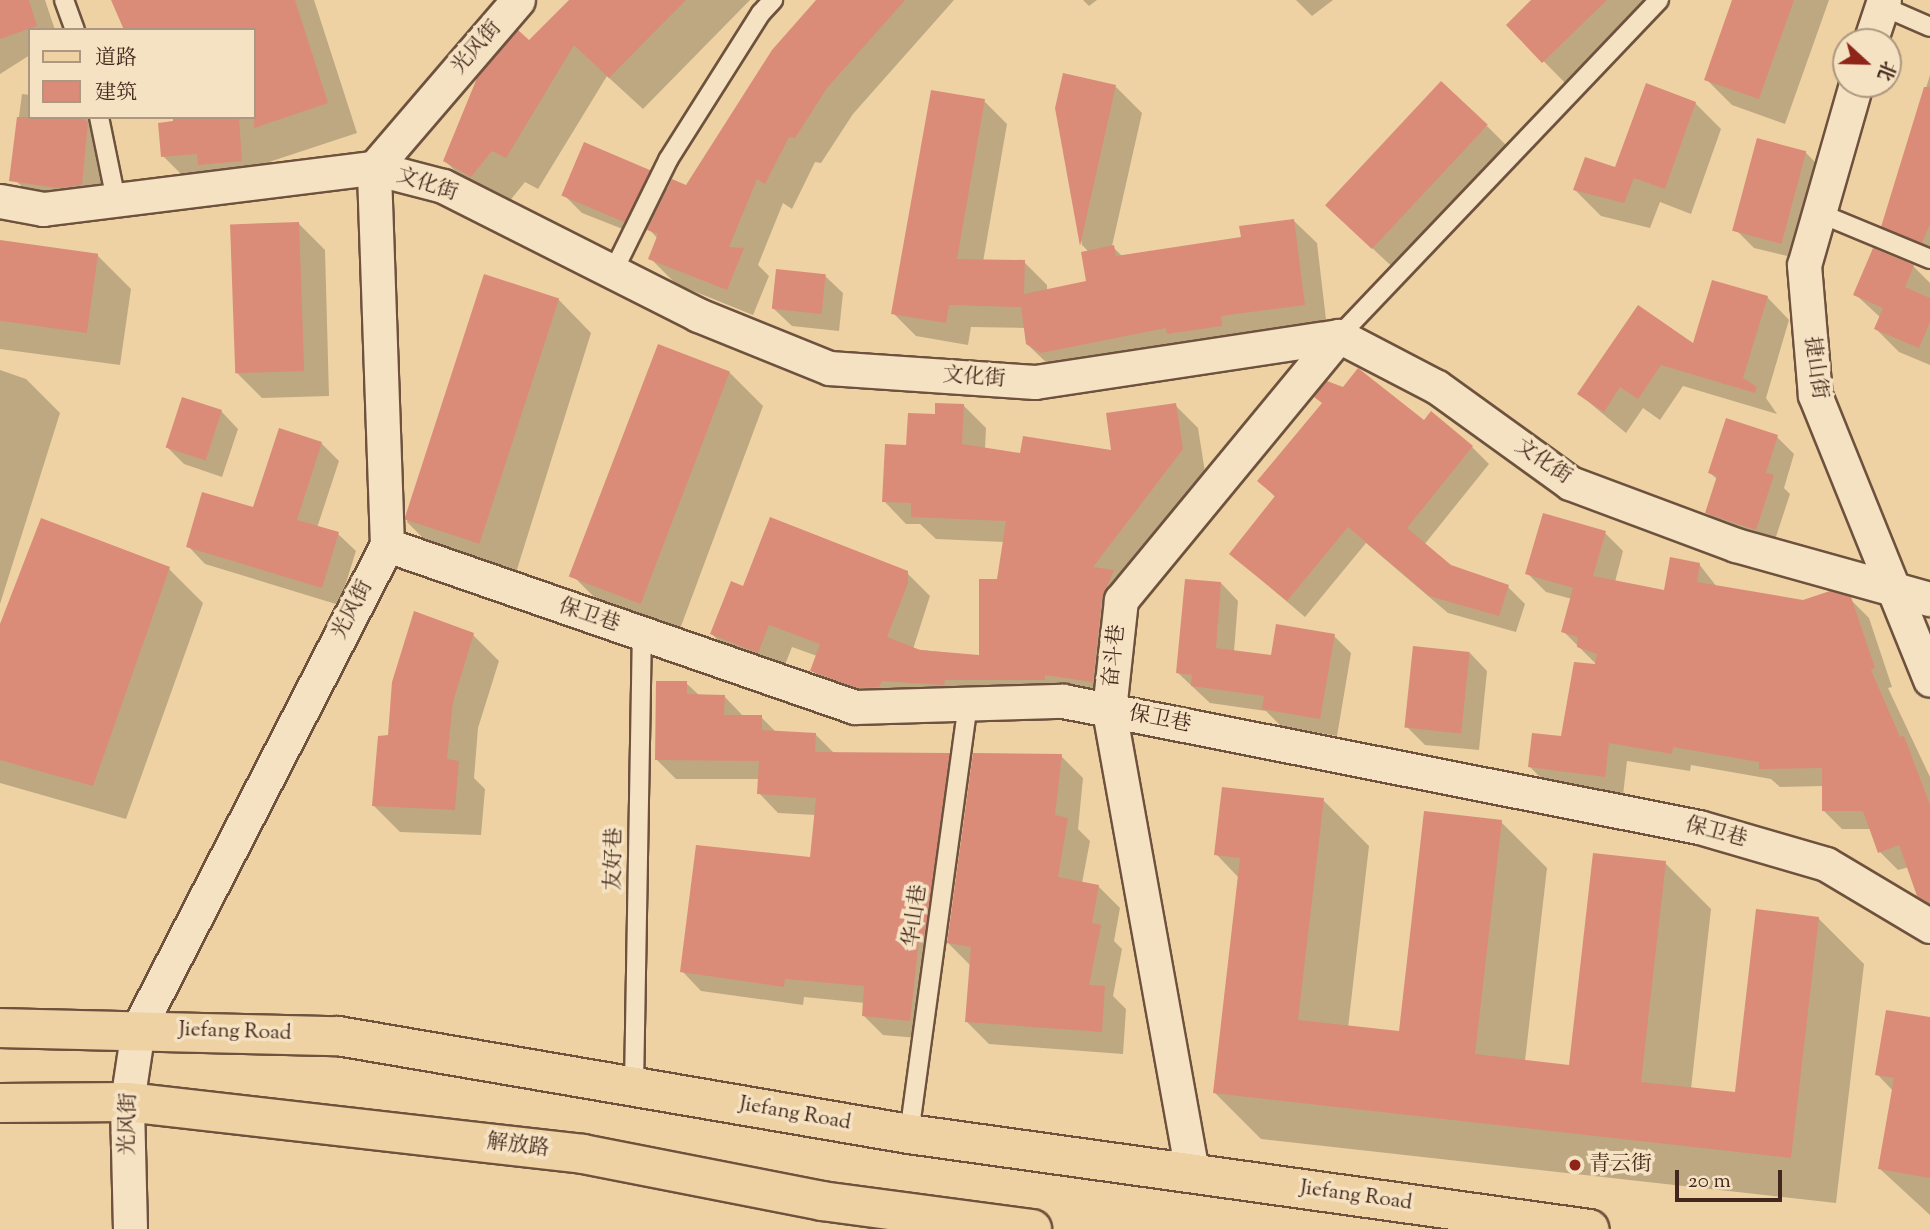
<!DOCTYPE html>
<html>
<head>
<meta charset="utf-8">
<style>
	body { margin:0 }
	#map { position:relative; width:1930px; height:1229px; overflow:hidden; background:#eed2a3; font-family:"Sorts Mill Goudy","Noto Serif SC",serif }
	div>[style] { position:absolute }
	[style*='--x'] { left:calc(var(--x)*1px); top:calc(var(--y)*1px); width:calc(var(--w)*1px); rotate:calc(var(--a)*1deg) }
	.shadow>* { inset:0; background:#0003 }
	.building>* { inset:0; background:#da8c78; transform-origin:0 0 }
	.roads { filter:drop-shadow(2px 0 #6e523e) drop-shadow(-2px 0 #6e523e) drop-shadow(0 2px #6e523e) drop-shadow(0 -2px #6e523e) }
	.service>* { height:18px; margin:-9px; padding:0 9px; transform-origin:9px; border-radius:9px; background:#f4e2c3 }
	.minor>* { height:33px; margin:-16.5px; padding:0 16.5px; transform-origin:16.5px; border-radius:16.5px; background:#f4e2c3 }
	.primary>* { height:38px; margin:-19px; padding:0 19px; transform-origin:19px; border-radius:19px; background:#eed2a3 }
	.dots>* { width:19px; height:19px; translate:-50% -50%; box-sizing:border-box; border:4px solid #f4e2c3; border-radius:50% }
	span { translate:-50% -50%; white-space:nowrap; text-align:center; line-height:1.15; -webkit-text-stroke:7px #f4e2c3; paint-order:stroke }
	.street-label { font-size:21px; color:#44271c }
	.poi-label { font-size:21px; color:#44271c }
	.left { translate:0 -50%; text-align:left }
	.legend { position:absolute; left:28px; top:28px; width:228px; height:91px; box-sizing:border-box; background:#f4e2c3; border:2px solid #ae9780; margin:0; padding:9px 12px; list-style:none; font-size:21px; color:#44271c }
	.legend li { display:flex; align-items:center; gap:14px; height:35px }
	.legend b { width:35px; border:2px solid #ae9780 }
	.north { position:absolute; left:1832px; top:28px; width:70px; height:70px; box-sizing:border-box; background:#f4e2c3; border:2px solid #ae9780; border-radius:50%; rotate:112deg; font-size:19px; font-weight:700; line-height:28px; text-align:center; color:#44271c }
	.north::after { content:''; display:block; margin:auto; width:24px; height:32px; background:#8f2418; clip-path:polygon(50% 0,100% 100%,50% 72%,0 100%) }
	.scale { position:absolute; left:1675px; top:1170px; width:107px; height:32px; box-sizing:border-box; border:4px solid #44271c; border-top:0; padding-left:9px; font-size:21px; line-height:24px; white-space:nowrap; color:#44271c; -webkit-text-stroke:5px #f4e2c3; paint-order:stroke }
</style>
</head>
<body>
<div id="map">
	<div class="shadow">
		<div style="clip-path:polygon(0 0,45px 0,55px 30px,30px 30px,30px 55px,0 74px)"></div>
		<div style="clip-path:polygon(113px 0,314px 0,357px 133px,269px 162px,271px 191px,193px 186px,163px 156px,175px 117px,254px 117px,254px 30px)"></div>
		<div style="clip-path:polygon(571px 0,750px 0,643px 109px,607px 76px,538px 189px,525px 182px,504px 208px,478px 193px,445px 161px,529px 43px)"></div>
		<div style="clip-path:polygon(818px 0,954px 0,853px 114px,821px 163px,815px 162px,792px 209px,783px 203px,758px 265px,769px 276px,753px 315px,676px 284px,650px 258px,658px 239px,648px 228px,643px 237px,582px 213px,564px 195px,585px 145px,649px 171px,668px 190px,686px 187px)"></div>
		<div style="clip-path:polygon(1083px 0,1097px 0,1089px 6px)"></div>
		<div style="clip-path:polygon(1296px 0,1333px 0,1312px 16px)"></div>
		<div style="clip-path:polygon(1533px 0,1659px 0,1570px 88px,1508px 25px)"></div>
		<div style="clip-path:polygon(1734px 0,1829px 0,1785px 124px,1732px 105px,1706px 79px)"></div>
		<div style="clip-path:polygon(1930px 75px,1930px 261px,1910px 252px,1884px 226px)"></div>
		<div style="clip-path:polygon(1116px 87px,1142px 113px,1112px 246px,1122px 256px,1243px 238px,1294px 221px,1317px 243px,1327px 328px,1051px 367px,1027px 344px,1026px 328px,971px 327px,968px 345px,916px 336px,893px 313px,984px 101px,1007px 124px,983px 262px,1024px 262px,1047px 285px,1047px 291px,1088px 283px,1089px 252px,1082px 245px,1057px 108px)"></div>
		<div style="clip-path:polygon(22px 94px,30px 95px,30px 117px,97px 117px,108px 210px,38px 202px,11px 176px)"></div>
		<div style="clip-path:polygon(1695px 103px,1721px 129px,1691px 214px,1660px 202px,1650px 228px,1601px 216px,1575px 190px,1616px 170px)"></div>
		<div style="clip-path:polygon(1487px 126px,1513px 152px,1401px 275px,1355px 232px)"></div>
		<div style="clip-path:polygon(1805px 152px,1823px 170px,1800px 259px,1754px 248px,1736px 230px)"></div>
		<div style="clip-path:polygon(299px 224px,325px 250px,329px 396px,262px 398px,236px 372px)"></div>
		<div style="clip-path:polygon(0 242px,97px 255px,131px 289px,120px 365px,0 349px)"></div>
		<div style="clip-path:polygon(1913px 266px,1930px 283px,1930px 365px,1899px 352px,1876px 329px,1881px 318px,1855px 294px)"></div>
		<div style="clip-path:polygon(485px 276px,558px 299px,591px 333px,514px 579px,441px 556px,407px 522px)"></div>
		<div style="clip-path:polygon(825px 276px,843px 293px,839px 331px,792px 326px,774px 309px)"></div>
		<div style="clip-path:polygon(1767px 297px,1789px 320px,1766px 398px,1777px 414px,1683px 386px,1660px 420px,1643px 408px,1626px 433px,1579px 394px,1694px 346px)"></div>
		<div style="clip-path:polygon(0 370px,26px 379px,60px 413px,0 604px)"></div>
		<div style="clip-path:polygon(729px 372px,763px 406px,677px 637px,607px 610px,573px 576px)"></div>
		<div style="clip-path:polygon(963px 405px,986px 428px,985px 449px,1022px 455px,1113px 452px,1175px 405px,1198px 428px,1205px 472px,1122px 581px,1115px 704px,834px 693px,812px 670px,817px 656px,792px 647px,781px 675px,734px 657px,712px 634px,744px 589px,907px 573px,930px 596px,913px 649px,981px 657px,1005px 542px,936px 539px,920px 524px,906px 524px,884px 501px,908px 447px,937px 416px)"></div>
		<div style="clip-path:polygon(221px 411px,238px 429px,222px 477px,184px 464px,166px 446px)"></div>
		<div style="clip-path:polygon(1424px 423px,1472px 447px,1489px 464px,1424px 545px,1450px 566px,1508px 587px,1525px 604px,1516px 632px,1448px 613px,1366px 543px,1305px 617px,1231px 554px,1276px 498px,1260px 481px)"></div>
		<div style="clip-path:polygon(1777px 437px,1794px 454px,1784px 488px,1790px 494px,1773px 546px,1724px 530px,1707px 512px,1718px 480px,1710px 473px)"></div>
		<div style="clip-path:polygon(321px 443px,339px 461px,317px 528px,338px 534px,356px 551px,339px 605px,205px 564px,188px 546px,255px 510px)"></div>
		<div style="clip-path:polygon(42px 520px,169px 569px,203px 603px,126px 819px,0 783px,0 628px)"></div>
		<div style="clip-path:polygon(1605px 533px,1623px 551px,1615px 582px,1666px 592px,1699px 564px,1717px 587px,1803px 602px,1850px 599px,1869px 618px,1892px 687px,1888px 688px,1930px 777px,1930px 906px,1919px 895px,1909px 867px,1898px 870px,1880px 852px,1871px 829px,1842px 829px,1823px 810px,1823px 786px,1780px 787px,1771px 779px,1691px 765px,1690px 771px,1627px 761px,1623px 795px,1548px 785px,1529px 766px,1562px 738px,1598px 666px,1563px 631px,1572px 599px,1546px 592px,1527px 573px)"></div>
		<div style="clip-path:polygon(1221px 583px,1238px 601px,1234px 652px,1272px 657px,1334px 636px,1351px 653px,1337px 736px,1281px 726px,1266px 711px,1210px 703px,1178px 673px)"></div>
		<div style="clip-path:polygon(473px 635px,499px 661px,478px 728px,474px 778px,485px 789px,481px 835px,400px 832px,374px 806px,390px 737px)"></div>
		<div style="clip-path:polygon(1470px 653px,1487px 671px,1479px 750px,1425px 745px,1407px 727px)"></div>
		<div style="clip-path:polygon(686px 683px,700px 696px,724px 696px,744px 717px,761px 717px,776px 732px,816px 735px,835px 754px,949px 755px,968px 774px,943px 959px,937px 958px,929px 1039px,883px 1035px,864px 1016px,865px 1003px,804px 997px,803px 1005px,701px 991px,682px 971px,811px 859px,816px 815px,778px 813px,759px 793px,760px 779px,676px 779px,657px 760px)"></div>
		<div style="clip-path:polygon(1061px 756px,1083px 778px,1078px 829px,1090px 841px,1082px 883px,1098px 886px,1120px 908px,1114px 941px,1122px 949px,1113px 996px,1126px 1009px,1123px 1054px,989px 1044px,967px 1022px,971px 966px,948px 943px)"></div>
		<div style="clip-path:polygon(1323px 800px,1369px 846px,1348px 1028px,1401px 1033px,1501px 822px,1547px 868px,1525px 1061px,1570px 1067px,1665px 863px,1711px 909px,1691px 1089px,1736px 1094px,1818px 918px,1864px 964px,1836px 1203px,1261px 1139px,1215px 1093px,1239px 878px,1216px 854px)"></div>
		<div style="clip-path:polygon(1930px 1019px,1930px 1215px,1880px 1169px,1893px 1091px,1877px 1074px)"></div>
	</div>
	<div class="building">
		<div style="clip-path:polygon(0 0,29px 0,37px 26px,0 39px)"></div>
		<div style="clip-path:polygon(111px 0,295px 0,328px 103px,254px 128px,254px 30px,124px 30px)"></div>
		<div style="clip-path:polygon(569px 0,686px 0,609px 78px,574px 45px,506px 158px,492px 151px,471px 177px,443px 161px,477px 78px,518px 30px,529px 40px)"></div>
		<div style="clip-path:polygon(816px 0,905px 0,827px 88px,795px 138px,789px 137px,765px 184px,757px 179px,729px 247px,744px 248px,727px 290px,648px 259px,658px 234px,647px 230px,672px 179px,686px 185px,772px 50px)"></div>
		<div style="clip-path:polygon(1531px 0,1607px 0,1542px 63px,1506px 25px)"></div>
		<div style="clip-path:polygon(1732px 0,1794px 0,1759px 99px,1704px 80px)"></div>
		<div style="clip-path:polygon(1063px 73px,1116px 85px,1080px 246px,1055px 108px)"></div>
		<div style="left:1441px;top:81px;width:64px;height:170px;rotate:43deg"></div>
		<div style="clip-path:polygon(1646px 83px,1696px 102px,1665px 189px,1634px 178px,1624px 203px,1573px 190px,1585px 157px,1615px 167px)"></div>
		<div style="clip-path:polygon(1924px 87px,1930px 87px,1930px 224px,1922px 243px,1881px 227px)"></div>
		<div style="clip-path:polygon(931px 90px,985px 99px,957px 259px,1025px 260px,1024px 294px,1086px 281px,1081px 252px,1114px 245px,1116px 256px,1241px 237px,1239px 226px,1294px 219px,1305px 305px,1221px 316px,1222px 326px,1167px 334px,1166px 328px,1041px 353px,1026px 344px,1021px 307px,949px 305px,946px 323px,891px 314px)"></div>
		<div style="clip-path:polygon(17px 117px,79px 117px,88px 122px,82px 185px,58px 188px,9px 181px)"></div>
		<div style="clip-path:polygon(173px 117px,239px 117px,242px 161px,198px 165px,197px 154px,161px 157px,158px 123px,173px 121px)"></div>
		<div style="left:1757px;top:138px;width:51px;height:96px;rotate:15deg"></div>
		<div style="left:584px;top:142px;width:72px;height:58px;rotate:23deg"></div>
		<div style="left:299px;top:222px;width:149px;height:69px;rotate:88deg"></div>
		<div style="left:0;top:240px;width:99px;height:80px;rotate:8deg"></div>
		<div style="clip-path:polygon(1873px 248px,1914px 265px,1905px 287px,1930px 298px,1930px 322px,1919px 348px,1874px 329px,1883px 308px,1853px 295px)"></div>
		<div style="left:776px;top:269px;width:50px;height:40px;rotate:6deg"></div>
		<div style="left:484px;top:274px;width:79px;height:258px;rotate:18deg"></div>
		<div style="clip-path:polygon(1712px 280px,1768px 296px,1743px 378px,1757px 387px,1755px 393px,1661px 365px,1638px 399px,1620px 387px,1604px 412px,1577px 394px,1638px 305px,1693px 343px)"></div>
		<div style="left:658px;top:344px;width:77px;height:249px;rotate:21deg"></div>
		<div style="clip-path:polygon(1358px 368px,1424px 420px,1431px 411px,1473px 446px,1407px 528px,1451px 565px,1509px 585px,1499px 616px,1429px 596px,1348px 527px,1287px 601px,1229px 554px,1275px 496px,1257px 481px,1322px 403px,1314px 397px,1327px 381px,1343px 387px)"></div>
		<div style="left:182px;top:397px;width:42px;height:53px;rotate:18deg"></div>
		<div style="clip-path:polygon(935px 403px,964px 404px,962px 444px,1020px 453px,1023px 436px,1111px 450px,1106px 413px,1176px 403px,1183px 449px,1093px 567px,1114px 570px,1102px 598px,1093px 682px,1045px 675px,1045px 680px,945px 680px,944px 685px,882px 681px,879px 687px,858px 688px,810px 671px,820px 644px,769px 625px,758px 653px,710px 634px,731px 581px,743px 586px,770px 517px,908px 571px,908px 583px,887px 637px,920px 650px,979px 655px,979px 579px,997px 579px,1006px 521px,911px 517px,911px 503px,882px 502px,885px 444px,906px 445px,908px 413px,935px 414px)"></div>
		<div style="clip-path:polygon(1726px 418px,1778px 435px,1766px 473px,1774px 475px,1756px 530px,1705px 513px,1717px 476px,1708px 473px)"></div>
		<div style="clip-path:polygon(279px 428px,322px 442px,297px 520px,339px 532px,322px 588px,186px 547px,202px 492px,253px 507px)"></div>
		<div style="clip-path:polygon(1543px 513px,1606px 531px,1593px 576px,1664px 590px,1670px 557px,1700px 563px,1697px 582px,1803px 600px,1830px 591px,1851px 597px,1875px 668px,1871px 670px,1900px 737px,1904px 736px,1930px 805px,1930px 904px,1917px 896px,1899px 845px,1878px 853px,1863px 811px,1822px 811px,1822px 768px,1759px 769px,1759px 762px,1673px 747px,1672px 754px,1609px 743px,1605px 777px,1528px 767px,1532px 733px,1561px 736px,1574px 662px,1595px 664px,1597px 654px,1577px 647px,1578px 637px,1561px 632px,1573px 588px,1525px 574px)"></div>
		<div style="clip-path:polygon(41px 518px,170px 567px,93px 786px,0 760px,0 624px)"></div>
		<div style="clip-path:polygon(1185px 579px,1221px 582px,1216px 648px,1271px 655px,1276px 624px,1335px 634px,1320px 719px,1262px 709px,1264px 696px,1191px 686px,1192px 675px,1176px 673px)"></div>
		<div style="clip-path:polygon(414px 611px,474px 633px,453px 702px,447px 759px,459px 761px,455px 810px,372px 806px,378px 736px,388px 735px,392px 682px)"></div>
		<div style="left:1413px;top:646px;width:57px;height:82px;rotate:6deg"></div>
		<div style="clip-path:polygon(656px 681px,687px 681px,687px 694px,725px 695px,724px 715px,762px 715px,762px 730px,816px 733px,815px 752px,950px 753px,924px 940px,919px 940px,910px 1021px,862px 1016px,864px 986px,785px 979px,784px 987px,680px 972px,696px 845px,810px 857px,816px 798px,757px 794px,759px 761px,655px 760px)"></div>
		<div style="clip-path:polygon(973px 753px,1062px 754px,1055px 815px,1068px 818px,1058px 877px,1099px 885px,1092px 923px,1101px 925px,1089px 985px,1105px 986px,1102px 1032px,965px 1022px,971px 947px,947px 943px)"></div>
		<div style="clip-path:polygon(1222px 787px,1324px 798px,1298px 1020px,1399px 1031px,1424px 811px,1502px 820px,1475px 1054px,1569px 1065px,1593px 853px,1666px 861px,1641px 1082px,1735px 1092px,1756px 909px,1819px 917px,1791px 1158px,1213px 1093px,1240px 858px,1214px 855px)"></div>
		<div style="clip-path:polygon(1886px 1010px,1930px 1017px,1930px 1178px,1878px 1169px,1894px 1078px,1875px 1075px)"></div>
	</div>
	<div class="roads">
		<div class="service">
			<div style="--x:64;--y:0;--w:32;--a:70"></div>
			<div style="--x:1882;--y:6;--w:52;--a:23.6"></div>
			<div style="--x:99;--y:117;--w:85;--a:78.4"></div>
			<div style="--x:1819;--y:213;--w:120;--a:22.5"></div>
			<div style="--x:613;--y:272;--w:125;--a:-63.8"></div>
			<div style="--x:668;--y:160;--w:174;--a:-57.7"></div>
			<div style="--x:761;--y:13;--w:18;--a:-47"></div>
			<div style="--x:1339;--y:336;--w:464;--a:-46.4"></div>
			<div style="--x:634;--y:1086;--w:452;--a:-89"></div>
			<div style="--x:909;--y:1134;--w:434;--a:-82.2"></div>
		</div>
		<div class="minor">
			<div style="--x:1870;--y:42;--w:44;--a:-71.6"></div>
			<div style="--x:1856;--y:84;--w:188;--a:106"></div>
			<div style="--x:1804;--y:265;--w:130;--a:85.2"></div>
			<div style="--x:1815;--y:395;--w:307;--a:68"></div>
			<div style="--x:0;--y:201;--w:44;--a:10.5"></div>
			<div style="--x:43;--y:209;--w:334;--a:-7.1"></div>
			<div style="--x:374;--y:168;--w:71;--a:14.6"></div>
			<div style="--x:443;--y:186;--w:286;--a:26.8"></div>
			<div style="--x:698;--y:315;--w:141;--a:22"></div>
			<div style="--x:829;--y:368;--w:206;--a:3.9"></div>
			<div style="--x:1035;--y:382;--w:307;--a:-8.6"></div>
			<div style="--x:1339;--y:336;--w:110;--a:27.5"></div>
			<div style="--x:1437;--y:387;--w:164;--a:35.8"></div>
			<div style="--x:1570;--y:483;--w:177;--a:20.5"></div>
			<div style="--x:1736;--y:545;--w:201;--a:15.6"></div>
			<div style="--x:387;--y:545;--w:495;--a:19.1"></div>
			<div style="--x:855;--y:707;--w:208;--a:-1.7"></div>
			<div style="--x:1063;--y:701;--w:648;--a:11.21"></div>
			<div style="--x:1699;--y:827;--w:132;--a:16.2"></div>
			<div style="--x:1826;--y:864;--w:121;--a:30.8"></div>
			<div style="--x:1192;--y:1172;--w:469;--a:-100.2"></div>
			<div style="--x:1109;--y:710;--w:111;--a:-83.8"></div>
			<div style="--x:1121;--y:600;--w:342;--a:-50.5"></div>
			<div style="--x:130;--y:1229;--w:127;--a:-91.4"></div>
			<div style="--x:127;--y:1102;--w:74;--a:-81.4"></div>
			<div style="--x:138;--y:1029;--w:544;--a:-62.78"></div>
			<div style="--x:387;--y:545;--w:377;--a:-92"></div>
			<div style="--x:374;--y:168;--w:221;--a:-49.4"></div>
		</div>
		<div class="primary">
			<div style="--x:0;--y:1028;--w:338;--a:1.4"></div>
			<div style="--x:338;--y:1036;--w:579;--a:9.74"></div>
			<div style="--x:909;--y:1134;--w:687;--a:7.95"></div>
			<div style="--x:0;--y:1103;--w:127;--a:-0.5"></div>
			<div style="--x:127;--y:1102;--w:459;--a:6.5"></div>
			<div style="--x:583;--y:1154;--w:244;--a:11.1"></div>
			<div style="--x:822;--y:1201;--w:212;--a:7.6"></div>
		</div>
	</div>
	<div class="dots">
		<div style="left:1575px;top:1165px;background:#8f2418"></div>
	</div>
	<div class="street-label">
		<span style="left:477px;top:48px;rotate:-49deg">光风街</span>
		<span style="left:427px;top:185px;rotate:18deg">文化街</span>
		<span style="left:1815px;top:368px;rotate:82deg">捷山街</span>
		<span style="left:974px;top:378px;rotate:4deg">文化街</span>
		<span style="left:1543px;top:462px;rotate:34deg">文化街</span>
		<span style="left:353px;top:610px;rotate:-63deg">光风街</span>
		<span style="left:589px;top:616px;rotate:19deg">保卫巷</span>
		<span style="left:1115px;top:656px;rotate:-84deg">奋斗巷</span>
		<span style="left:1160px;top:720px;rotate:11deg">保卫巷</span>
		<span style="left:1716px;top:833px;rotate:15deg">保卫巷</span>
		<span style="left:615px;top:859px;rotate:-89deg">友好巷</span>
		<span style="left:916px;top:916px;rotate:-82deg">华山巷</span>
		<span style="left:235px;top:1032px;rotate:2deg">Jiefang Road</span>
		<span style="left:795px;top:1114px;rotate:10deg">Jiefang Road</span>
		<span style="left:129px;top:1124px;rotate:-89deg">光风街</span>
		<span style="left:518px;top:1146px;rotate:7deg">解放路</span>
		<span style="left:1356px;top:1196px;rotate:8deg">Jiefang Road</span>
	</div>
	<div class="poi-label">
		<span class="left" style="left:1589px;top:1165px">青云街</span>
	</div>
	<ul class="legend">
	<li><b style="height:9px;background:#eed2a3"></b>道路</li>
	<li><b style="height:19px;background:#da8c78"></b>建筑</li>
	</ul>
	<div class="north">北</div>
	<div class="scale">20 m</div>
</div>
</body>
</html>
